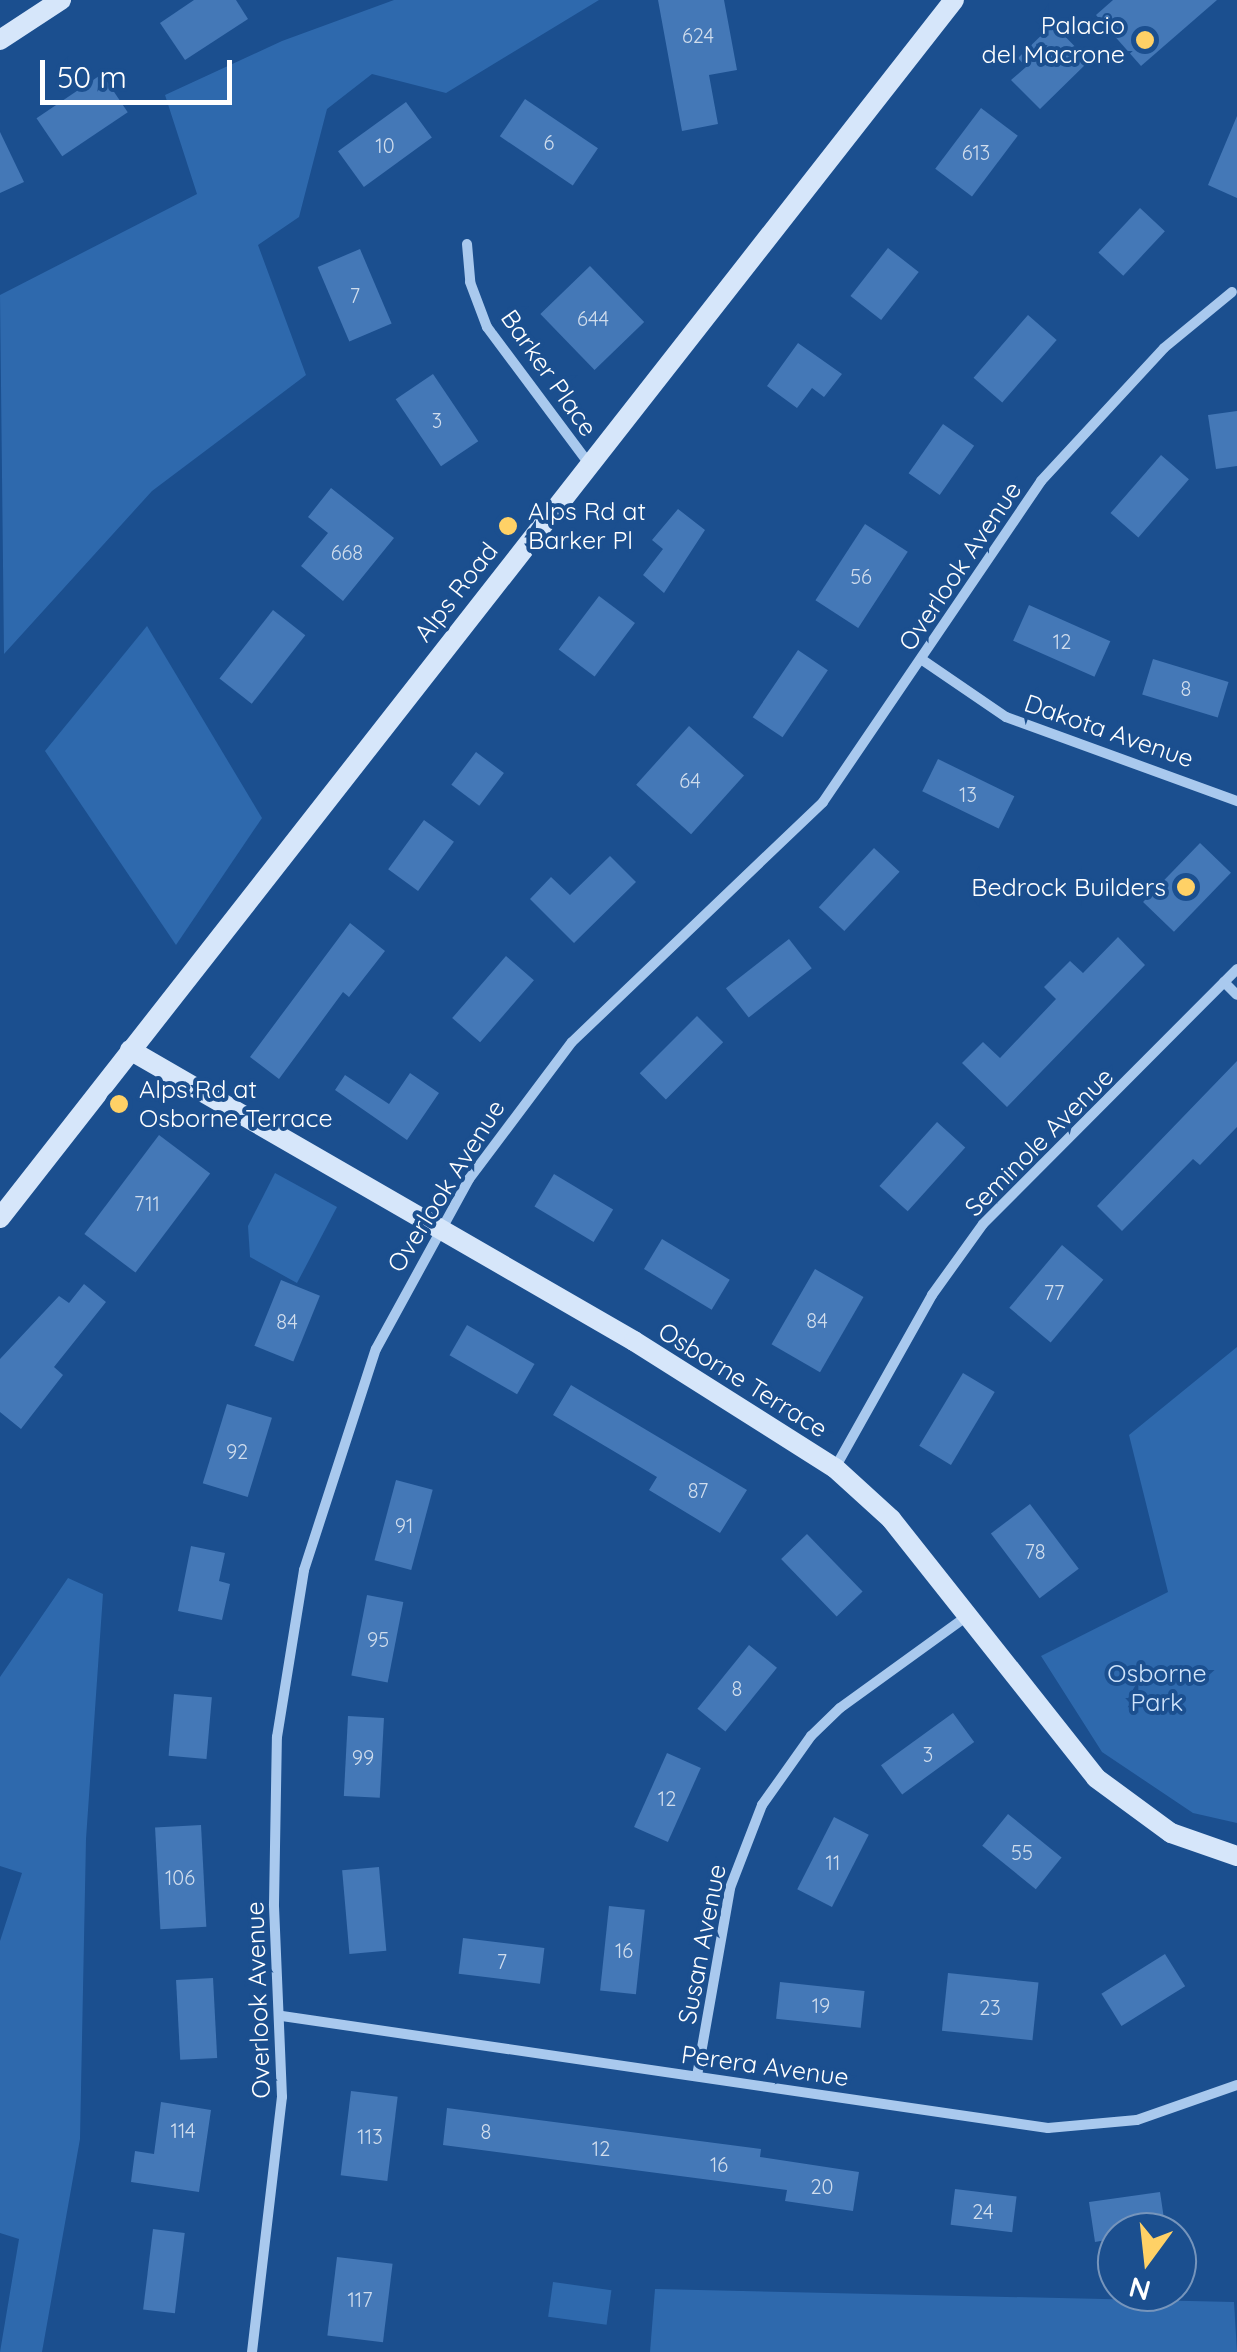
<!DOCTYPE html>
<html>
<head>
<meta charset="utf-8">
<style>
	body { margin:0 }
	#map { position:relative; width:1237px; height:2352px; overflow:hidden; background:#1b4f8f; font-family:Quicksand,sans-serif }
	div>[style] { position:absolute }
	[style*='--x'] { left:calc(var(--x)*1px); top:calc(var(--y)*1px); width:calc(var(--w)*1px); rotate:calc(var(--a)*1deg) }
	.green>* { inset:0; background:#2e69ad; transform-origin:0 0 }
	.building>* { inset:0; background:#4478b7; transform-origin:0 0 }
	.street>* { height:10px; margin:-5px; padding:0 5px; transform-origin:5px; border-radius:5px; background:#a9c9ee }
	.secondary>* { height:20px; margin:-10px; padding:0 10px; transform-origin:10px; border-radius:10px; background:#d6e6fa }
	.dots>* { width:28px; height:28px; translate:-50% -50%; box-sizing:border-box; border:5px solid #1b4f8f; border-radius:50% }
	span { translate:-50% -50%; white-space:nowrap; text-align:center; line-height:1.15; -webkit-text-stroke:8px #1b4f8f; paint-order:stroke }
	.number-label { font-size:20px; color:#d0dded }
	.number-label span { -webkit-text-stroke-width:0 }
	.poi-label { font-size:25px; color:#fff }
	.right { translate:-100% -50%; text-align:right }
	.left { translate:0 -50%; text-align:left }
	.street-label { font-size:25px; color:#fff }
	.park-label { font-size:25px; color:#cfe3fa }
	.north { position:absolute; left:1097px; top:2212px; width:100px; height:100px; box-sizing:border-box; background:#1b4f8f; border:2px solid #7695bc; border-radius:50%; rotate:195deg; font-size:28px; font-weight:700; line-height:40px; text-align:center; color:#fff }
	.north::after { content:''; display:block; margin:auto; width:35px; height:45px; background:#ffd166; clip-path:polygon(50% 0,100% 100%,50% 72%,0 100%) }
	.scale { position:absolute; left:40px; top:60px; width:192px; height:45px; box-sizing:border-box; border:5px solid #fff; border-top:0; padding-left:12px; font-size:30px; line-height:35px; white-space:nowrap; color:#fff; -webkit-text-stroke:8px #1b4f8f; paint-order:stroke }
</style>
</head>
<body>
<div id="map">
	<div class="green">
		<div style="clip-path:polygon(394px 0,599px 0,446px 93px,372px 74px,327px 109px,299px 217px,258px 245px,306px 375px,152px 491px,4px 654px,0 295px,197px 194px,165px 95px,282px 41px)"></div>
		<div style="clip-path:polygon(147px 626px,262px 818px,176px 945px,45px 751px)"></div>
		<div style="clip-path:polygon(275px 1173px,337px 1207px,297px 1283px,250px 1257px,248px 1226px)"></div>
		<div style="clip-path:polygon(1237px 1347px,1237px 1823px,1193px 1813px,1102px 1752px,1041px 1656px,1168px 1592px,1129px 1435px)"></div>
		<div style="clip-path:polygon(68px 1578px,103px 1594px,86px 1839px,80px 2139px,42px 2352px,0 2352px,19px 2239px,0 2233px,0 1941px,22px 1873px,0 1866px,0 1677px)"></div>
		<div style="left:553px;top:2282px;width:59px;height:35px;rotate:8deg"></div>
		<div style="clip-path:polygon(655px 2289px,1234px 2302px,1237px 2352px,650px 2352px)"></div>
	</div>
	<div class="building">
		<div style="clip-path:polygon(194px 0,236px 0,248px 19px,185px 60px,160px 23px)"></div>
		<div style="clip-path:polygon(658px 0,724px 0,737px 70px,709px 75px,718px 124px,682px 131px)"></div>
		<div style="clip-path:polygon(1113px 0,1217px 0,1141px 66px,1096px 15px)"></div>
		<div style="clip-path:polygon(1053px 24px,1089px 61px,1040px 109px,1011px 80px,1026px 67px,1018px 58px)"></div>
		<div style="left:102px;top:74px;width:46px;height:79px;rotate:56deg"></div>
		<div style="left:525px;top:99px;width:88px;height:45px;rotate:34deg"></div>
		<div style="left:406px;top:102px;width:44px;height:84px;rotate:54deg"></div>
		<div style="left:981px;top:108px;width:46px;height:76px;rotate:37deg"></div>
		<div style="clip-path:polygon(1237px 116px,1237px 198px,1208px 185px)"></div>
		<div style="clip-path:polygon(0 132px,24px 182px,0 193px)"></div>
		<div style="left:1140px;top:208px;width:34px;height:61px;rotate:43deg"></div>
		<div style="left:888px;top:248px;width:39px;height:61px;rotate:38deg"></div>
		<div style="left:360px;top:249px;width:81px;height:46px;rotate:67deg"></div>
		<div style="left:590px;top:266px;width:78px;height:69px;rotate:46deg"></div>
		<div style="left:1028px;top:315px;width:38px;height:83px;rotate:41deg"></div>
		<div style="clip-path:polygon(798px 343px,842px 374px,824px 397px,812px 388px,797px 408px,767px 386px)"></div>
		<div style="left:433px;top:374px;width:81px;height:45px;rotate:56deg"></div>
		<div style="clip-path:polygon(1237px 411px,1237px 466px,1216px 469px,1208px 415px)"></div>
		<div style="left:943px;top:424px;width:38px;height:60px;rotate:35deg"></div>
		<div style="left:1161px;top:455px;width:37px;height:77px;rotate:41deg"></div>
		<div style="clip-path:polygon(331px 488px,394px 538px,343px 601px,301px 566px,328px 533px,308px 517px)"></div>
		<div style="clip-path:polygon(678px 509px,705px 530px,664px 593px,643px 575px,663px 549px,652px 540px)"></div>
		<div style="left:865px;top:524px;width:51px;height:91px;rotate:33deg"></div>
		<div style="left:599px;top:596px;width:45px;height:67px;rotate:37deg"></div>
		<div style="left:1029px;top:605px;width:89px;height:39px;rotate:24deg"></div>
		<div style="left:273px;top:610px;width:41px;height:87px;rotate:38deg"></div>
		<div style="left:798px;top:650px;width:36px;height:81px;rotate:34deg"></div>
		<div style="left:1153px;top:659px;width:79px;height:37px;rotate:17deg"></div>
		<div style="left:689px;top:726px;width:74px;height:79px;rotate:42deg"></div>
		<div style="left:476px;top:752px;width:35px;height:41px;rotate:37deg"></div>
		<div style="left:938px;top:759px;width:85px;height:36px;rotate:26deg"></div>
		<div style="left:424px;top:820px;width:37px;height:61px;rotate:36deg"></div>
		<div style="left:1200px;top:843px;width:43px;height:82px;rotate:44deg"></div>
		<div style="left:874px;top:848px;width:35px;height:81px;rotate:43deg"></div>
		<div style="clip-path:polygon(610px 856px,636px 882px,574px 943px,530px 899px,551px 877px,570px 895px)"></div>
		<div style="clip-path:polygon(350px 923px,385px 951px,349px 997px,343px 992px,279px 1079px,250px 1057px)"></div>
		<div style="clip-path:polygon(1118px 937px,1145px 965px,1007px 1107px,962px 1063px,983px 1042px,1000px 1058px,1056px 999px,1044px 987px,1070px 961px,1083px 973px)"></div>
		<div style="left:789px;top:939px;width:37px;height:80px;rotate:52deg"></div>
		<div style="left:506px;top:956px;width:37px;height:82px;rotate:41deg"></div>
		<div style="left:697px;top:1016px;width:37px;height:81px;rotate:45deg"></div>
		<div style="clip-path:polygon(1237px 1061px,1237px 1127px,1200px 1165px,1193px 1159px,1122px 1231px,1097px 1206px)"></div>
		<div style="clip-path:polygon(410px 1073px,439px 1093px,407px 1140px,335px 1090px,345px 1075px,389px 1104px)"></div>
		<div style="left:937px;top:1122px;width:38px;height:86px;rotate:42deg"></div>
		<div style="left:159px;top:1135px;width:64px;height:124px;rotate:37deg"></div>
		<div style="left:554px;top:1174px;width:69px;height:38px;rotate:31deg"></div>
		<div style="left:662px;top:1239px;width:79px;height:35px;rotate:31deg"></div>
		<div style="left:1062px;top:1245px;width:54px;height:82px;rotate:40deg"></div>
		<div style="left:815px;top:1269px;width:56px;height:87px;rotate:30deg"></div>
		<div style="left:281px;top:1280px;width:42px;height:71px;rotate:22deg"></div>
		<div style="clip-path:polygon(84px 1284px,106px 1302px,54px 1367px,63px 1375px,21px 1429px,0 1412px,0 1359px,59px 1296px,69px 1303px)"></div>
		<div style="left:467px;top:1325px;width:78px;height:35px;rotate:30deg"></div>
		<div style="left:963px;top:1373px;width:37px;height:85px;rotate:31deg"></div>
		<div style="clip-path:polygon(571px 1385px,747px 1490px,720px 1533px,649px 1490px,657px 1477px,553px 1415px)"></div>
		<div style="left:227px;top:1404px;width:47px;height:83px;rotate:17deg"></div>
		<div style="left:396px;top:1480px;width:38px;height:83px;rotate:15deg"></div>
		<div style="left:1030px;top:1504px;width:81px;height:49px;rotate:53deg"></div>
		<div style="left:807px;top:1534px;width:80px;height:36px;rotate:46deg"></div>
		<div style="clip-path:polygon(191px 1546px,225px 1553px,219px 1581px,230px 1584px,222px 1620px,178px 1611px)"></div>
		<div style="left:367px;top:1595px;width:37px;height:82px;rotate:11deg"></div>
		<div style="left:749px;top:1645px;width:36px;height:82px;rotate:39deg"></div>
		<div style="left:174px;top:1694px;width:38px;height:62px;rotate:5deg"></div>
		<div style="left:953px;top:1713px;width:36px;height:89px;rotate:54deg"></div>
		<div style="left:348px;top:1716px;width:36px;height:80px;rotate:3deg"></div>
		<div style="left:667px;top:1753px;width:37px;height:81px;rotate:24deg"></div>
		<div style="left:1008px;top:1814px;width:69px;height:41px;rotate:39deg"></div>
		<div style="left:834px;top:1817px;width:39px;height:81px;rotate:27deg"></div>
		<div style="left:201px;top:1825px;width:102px;height:46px;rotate:87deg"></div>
		<div style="left:379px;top:1867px;width:84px;height:37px;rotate:85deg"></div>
		<div style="left:609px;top:1906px;width:36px;height:85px;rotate:6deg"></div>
		<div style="left:463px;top:1938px;width:82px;height:36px;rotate:7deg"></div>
		<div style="left:1165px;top:1954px;width:38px;height:75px;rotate:58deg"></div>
		<div style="left:948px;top:1973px;width:91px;height:58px;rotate:6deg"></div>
		<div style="left:213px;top:1978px;width:80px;height:37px;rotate:87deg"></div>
		<div style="left:780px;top:1982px;width:85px;height:37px;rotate:6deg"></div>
		<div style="left:351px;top:2091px;width:47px;height:85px;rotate:7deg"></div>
		<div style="clip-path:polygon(161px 2102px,211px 2110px,199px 2192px,131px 2182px,135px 2151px,154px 2154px)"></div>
		<div style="clip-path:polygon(447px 2108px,761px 2149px,760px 2157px,859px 2172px,853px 2211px,785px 2201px,787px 2190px,443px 2145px)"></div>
		<div style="left:955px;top:2189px;width:62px;height:36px;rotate:7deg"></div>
		<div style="clip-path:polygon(1160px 2192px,1166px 2232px,1117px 2232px,1117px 2238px,1095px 2242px,1089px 2202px)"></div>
		<div style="left:153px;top:2229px;width:32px;height:81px;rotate:7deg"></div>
		<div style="left:337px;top:2257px;width:56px;height:79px;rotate:7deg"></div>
	</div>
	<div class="street">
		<div style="--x:467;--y:244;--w:38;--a:85"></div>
		<div style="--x:470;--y:282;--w:48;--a:69.3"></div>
		<div style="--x:487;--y:327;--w:171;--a:53.3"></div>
		<div style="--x:921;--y:659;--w:103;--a:34.3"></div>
		<div style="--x:1006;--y:717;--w:246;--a:20"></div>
		<div style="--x:1224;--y:982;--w:18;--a:45"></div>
		<div style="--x:835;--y:1468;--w:198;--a:-60.7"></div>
		<div style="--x:932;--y:1295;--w:87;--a:-54.3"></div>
		<div style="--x:983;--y:1224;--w:360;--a:-45.1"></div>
		<div style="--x:282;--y:2016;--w:774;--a:8.32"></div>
		<div style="--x:1048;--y:2128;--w:89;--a:-5.1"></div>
		<div style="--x:1137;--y:2120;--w:106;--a:-19.3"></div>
		<div style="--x:697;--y:2076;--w:191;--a:-80"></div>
		<div style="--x:730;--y:1888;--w:89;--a:-68.9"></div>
		<div style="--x:762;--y:1805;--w:85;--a:-54.6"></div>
		<div style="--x:811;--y:1736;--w:40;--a:-44"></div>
		<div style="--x:840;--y:1708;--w:157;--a:-35.9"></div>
		<div style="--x:252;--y:2352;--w:257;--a:-83.3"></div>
		<div style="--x:282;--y:2097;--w:193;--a:-92.4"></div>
		<div style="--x:274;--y:1904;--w:167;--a:-89"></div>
		<div style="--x:277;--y:1737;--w:169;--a:-80.8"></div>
		<div style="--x:304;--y:1570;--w:232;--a:-72"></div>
		<div style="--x:376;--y:1349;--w:194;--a:-61.3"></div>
		<div style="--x:469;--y:1179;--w:171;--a:-53.1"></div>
		<div style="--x:572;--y:1042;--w:347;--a:-43.7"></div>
		<div style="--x:823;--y:802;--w:388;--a:-55.8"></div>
		<div style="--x:1041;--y:481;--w:181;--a:-47.2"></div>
		<div style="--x:1164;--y:348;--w:88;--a:-39.5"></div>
	</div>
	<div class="secondary">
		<div style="--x:0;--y:40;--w:73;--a:-33.3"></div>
		<div style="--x:130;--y:1050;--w:582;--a:30"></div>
		<div style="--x:634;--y:1341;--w:238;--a:32.3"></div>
		<div style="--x:835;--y:1468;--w:76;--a:42.3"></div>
		<div style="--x:891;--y:1519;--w:330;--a:51.6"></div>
		<div style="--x:1096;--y:1778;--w:93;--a:36.3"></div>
		<div style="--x:1171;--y:1833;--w:70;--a:19.2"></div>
		<div style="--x:0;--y:1218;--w:1547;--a:-51.93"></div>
	</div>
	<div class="dots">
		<div style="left:1145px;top:40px;background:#ffd166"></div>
		<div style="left:508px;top:526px;background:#ffd166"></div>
		<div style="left:1186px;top:887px;background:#ffd166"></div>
		<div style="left:119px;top:1104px;background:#ffd166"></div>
	</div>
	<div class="number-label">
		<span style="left:698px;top:35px">624</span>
		<span style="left:549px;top:142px">6</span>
		<span style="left:385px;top:145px">10</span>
		<span style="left:976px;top:152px">613</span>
		<span style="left:355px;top:295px">7</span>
		<span style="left:593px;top:318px">644</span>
		<span style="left:437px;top:420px">3</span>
		<span style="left:347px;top:552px">668</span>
		<span style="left:861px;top:576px">56</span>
		<span style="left:1062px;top:641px">12</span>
		<span style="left:1186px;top:688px">8</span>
		<span style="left:690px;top:780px">64</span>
		<span style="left:968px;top:794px">13</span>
		<span style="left:147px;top:1203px">711</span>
		<span style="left:1054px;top:1292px">77</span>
		<span style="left:817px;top:1320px">84</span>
		<span style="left:287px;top:1321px">84</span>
		<span style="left:237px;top:1451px">92</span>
		<span style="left:698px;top:1490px">87</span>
		<span style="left:404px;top:1525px">91</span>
		<span style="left:1035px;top:1551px">78</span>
		<span style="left:378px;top:1639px">95</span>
		<span style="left:737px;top:1688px">8</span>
		<span style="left:928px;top:1754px">3</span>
		<span style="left:363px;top:1757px">99</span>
		<span style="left:667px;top:1798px">12</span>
		<span style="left:1022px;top:1852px">55</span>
		<span style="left:833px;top:1862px">11</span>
		<span style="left:180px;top:1877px">106</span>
		<span style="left:624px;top:1950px">16</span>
		<span style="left:502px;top:1961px">7</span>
		<span style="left:821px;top:2005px">19</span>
		<span style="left:990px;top:2007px">23</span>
		<span style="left:183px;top:2130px">114</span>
		<span style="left:486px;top:2131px">8</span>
		<span style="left:370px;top:2136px">113</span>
		<span style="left:601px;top:2148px">12</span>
		<span style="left:719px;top:2164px">16</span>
		<span style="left:822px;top:2186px">20</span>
		<span style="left:983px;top:2211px">24</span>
		<span style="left:360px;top:2299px">117</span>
	</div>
	<div class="poi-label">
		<span class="right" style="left:1125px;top:40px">Palacio<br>del Macrone</span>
		<span class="left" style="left:528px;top:526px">Alps Rd at<br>Barker Pl</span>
		<span class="right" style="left:1166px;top:887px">Bedrock Builders</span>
		<span class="left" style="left:139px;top:1104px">Alps Rd at<br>Osborne Terrace</span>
	</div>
	<div class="street-label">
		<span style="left:549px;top:373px;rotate:55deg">Barker Place</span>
		<span style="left:960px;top:566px;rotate:-56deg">Overlook Avenue</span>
		<span style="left:456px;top:592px;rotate:-52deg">Alps Road</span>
		<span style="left:1109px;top:731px;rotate:19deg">Dakota Avenue</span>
		<span style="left:1039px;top:1142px;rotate:-45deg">Seminole Avenue</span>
		<span style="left:446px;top:1186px;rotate:-58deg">Overlook Avenue</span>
		<span style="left:743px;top:1380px;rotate:32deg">Osborne Terrace</span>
		<span style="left:702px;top:1944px;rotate:-79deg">Susan Avenue</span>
		<span style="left:258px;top:2000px;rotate:-92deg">Overlook Avenue</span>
		<span style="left:765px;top:2066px;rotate:8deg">Perera Avenue</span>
	</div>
	<div class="park-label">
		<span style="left:1157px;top:1688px">Osborne<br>Park</span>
	</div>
	<div class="north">N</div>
	<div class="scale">50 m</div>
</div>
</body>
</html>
